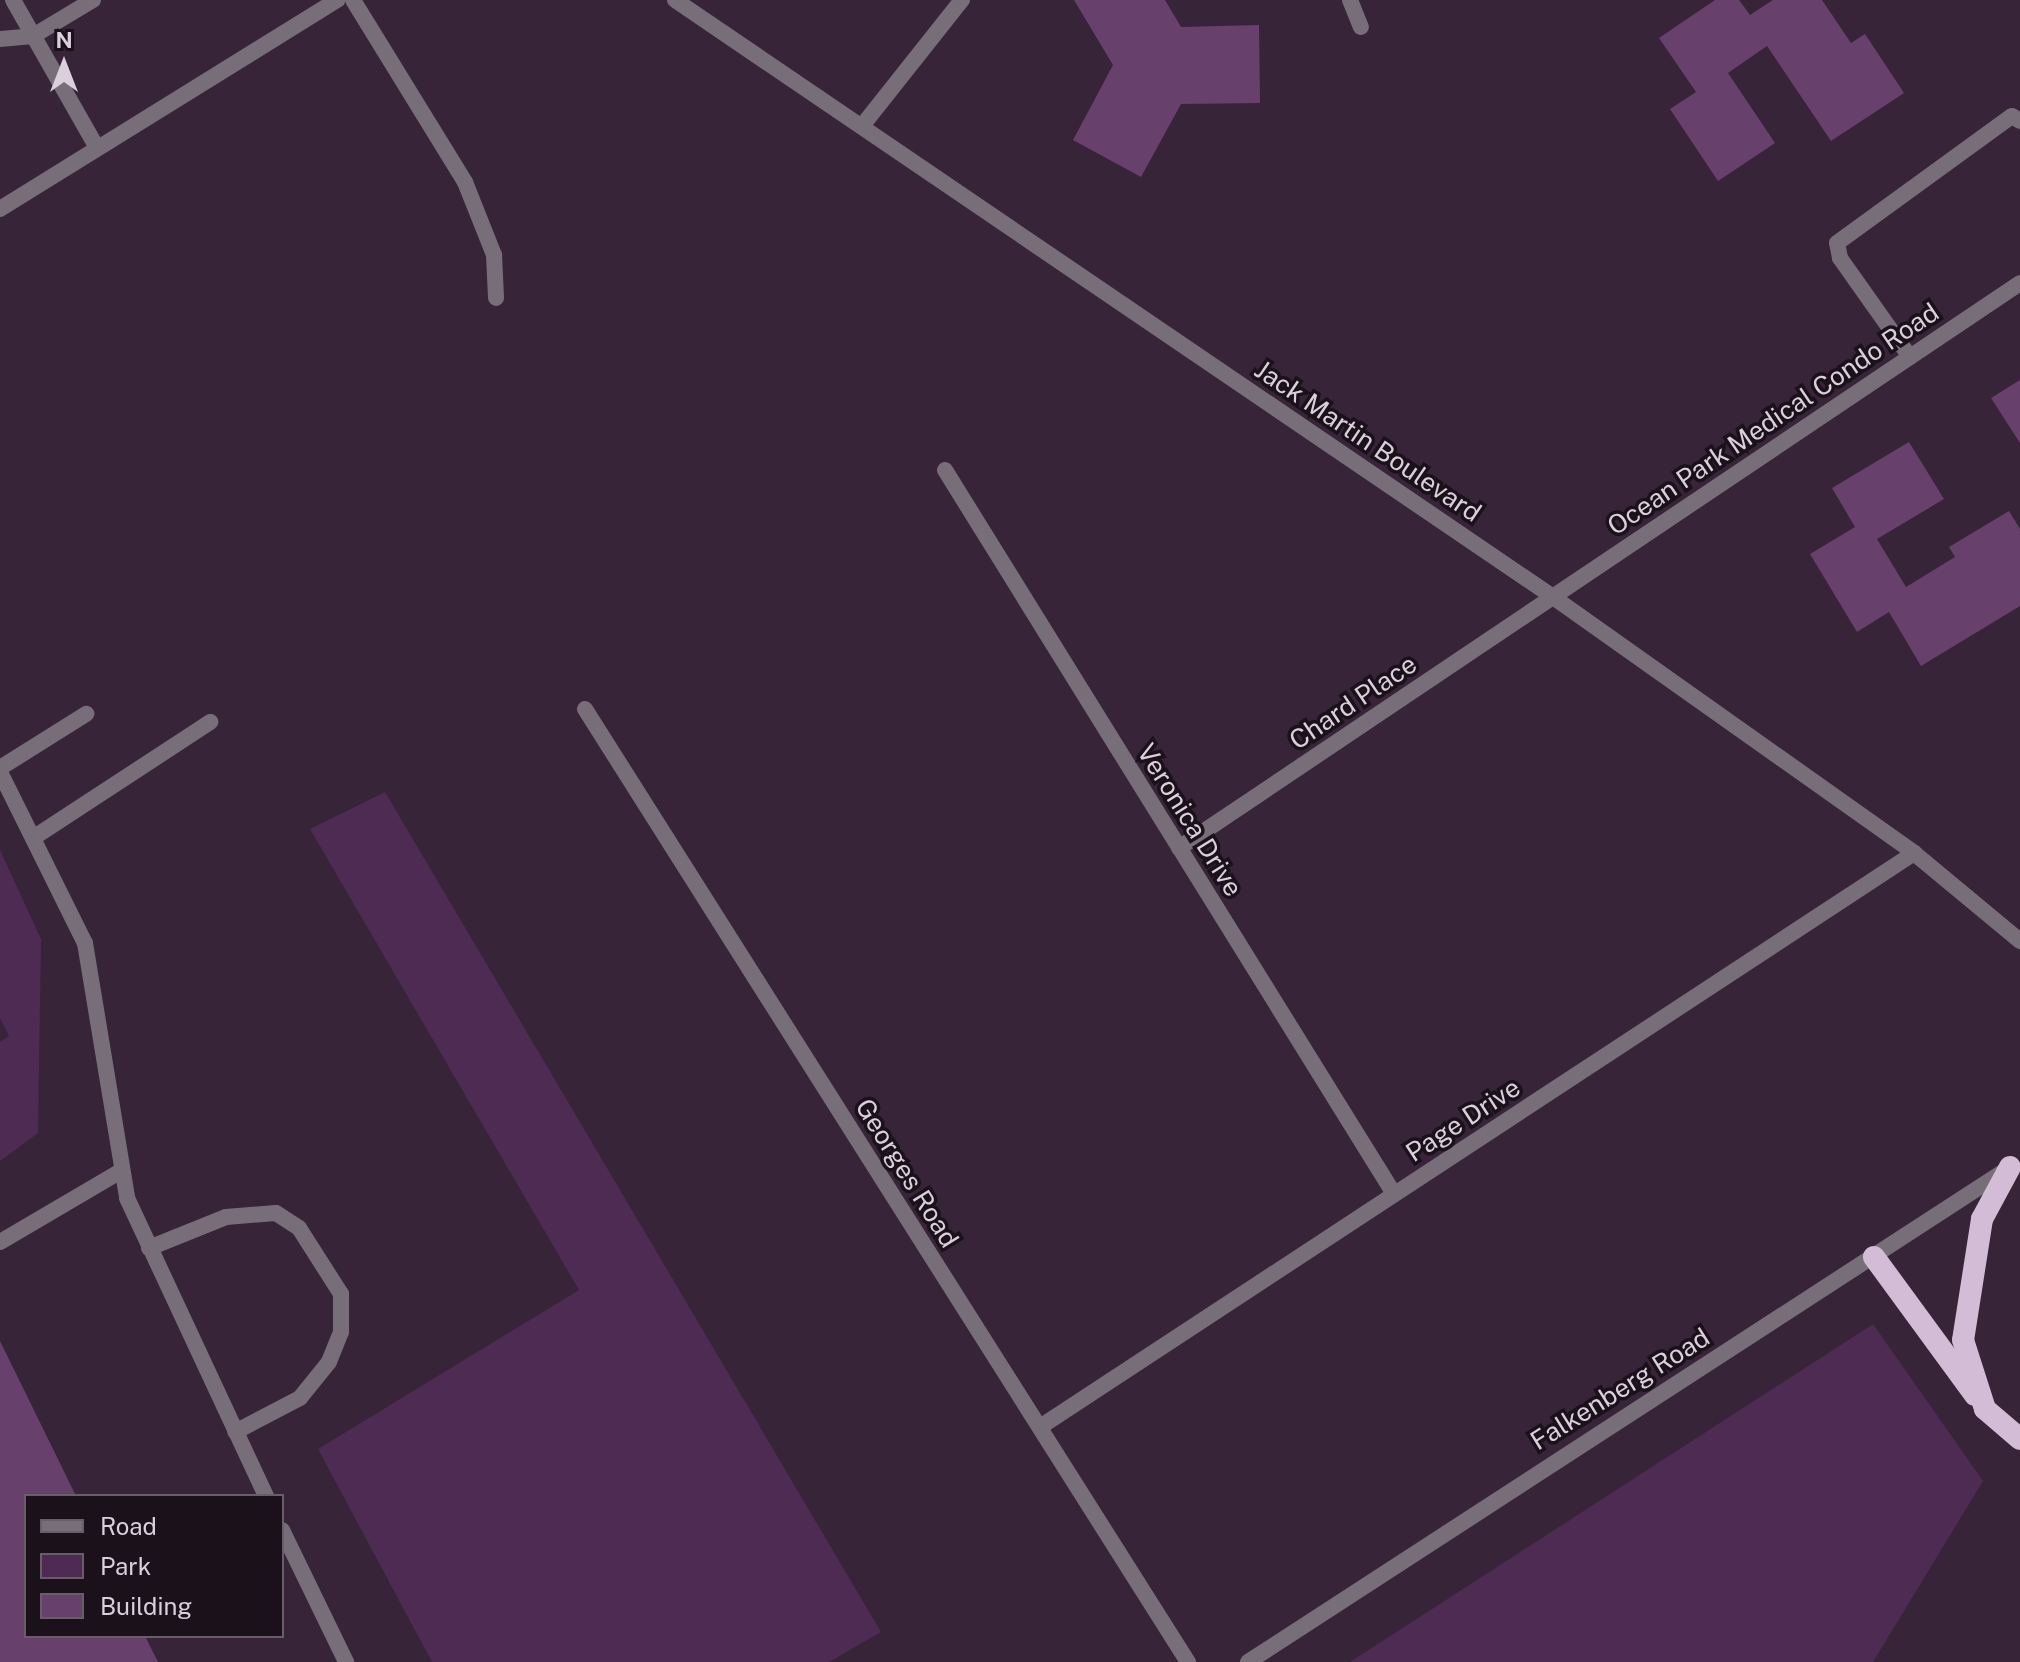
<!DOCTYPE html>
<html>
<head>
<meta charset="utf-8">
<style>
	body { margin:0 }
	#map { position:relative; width:2020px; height:1662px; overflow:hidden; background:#372439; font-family:"Public Sans",sans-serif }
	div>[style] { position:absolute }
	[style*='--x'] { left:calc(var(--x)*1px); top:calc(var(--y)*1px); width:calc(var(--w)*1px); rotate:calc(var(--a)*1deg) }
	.green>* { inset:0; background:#4e2b52 }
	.building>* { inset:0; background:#67406b }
	.service>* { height:16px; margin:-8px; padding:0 8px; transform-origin:8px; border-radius:8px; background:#786e79 }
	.minor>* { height:16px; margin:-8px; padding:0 8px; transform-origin:8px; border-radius:8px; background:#786e79 }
	.tertiary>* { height:16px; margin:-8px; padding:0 8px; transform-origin:8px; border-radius:8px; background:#786e79 }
	.trunk>* { height:22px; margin:-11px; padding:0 11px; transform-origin:11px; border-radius:11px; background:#d3bcd5 }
	span { translate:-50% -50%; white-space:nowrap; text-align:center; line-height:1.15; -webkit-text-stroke:7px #1a111b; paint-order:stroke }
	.street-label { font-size:26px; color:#dccfdd }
	.legend { position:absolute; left:24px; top:1494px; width:260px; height:144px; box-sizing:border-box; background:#1a111b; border:2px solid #685d69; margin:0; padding:10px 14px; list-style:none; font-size:24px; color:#dccfdd }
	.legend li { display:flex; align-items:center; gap:16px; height:40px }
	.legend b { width:40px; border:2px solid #685d69 }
	.north { position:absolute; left:24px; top:24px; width:80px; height:80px; -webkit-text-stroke:6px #1a111b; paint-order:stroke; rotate:0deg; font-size:22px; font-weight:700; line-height:32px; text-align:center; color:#dccfdd }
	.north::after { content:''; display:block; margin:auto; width:28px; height:36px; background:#dccfdd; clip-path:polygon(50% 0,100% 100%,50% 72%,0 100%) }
</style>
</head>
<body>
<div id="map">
	<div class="green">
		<div style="clip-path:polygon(385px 792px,881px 1632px,829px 1662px,432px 1662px,318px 1449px,579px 1290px,310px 829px)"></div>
		<div style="clip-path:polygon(0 850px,41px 939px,38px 1133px,0 1161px,0 1042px,9px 1036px,0 1018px)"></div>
		<div style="clip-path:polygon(1873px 1324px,1983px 1481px,1873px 1662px,1350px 1662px)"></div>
	</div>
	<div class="building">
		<div style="clip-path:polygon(1074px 0,1165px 0,1181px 27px,1259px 25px,1260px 103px,1181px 104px,1141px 177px,1073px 140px,1113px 65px)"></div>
		<div style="clip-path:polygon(1715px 0,1739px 0,1750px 15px,1773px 0,1822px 0,1851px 43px,1865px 34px,1904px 93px,1831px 141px,1767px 46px,1728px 73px,1775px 143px,1718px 181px,1670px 109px,1696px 92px,1659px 38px)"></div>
		<div style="clip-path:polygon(2020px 380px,2020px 443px,1991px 398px)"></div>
		<div style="clip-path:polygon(1909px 442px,1944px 499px,1877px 539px,1906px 587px,1955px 557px,1949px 547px,2009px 511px,2020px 529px,2020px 606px,1921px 666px,1889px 612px,1857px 632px,1810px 554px,1855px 527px,1832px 488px)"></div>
		<div style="clip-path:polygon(0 1341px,76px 1496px,26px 1496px,26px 1636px,145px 1636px,158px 1662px,0 1662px)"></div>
	</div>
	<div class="service">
		<div style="--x:13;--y:0;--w:170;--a:60.4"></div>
		<div style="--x:353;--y:0;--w:214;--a:58.4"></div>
		<div style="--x:465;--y:182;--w:79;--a:68.3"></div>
		<div style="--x:494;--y:255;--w:43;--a:87.3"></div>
		<div style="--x:1350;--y:0;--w:29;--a:68"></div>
		<div style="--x:0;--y:39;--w:33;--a:-5"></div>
		<div style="--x:33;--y:36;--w:70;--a:-31"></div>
		<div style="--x:0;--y:209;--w:397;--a:-31.8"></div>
		<div style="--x:1910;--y:357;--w:121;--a:-125.3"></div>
		<div style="--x:1840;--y:258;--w:15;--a:-101"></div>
		<div style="--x:1837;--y:243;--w:216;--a:-36"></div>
		<div style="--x:0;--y:768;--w:102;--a:-32.1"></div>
		<div style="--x:33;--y:838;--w:212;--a:-33.2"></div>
		<div style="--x:0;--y:1242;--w:140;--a:-30.4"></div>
		<div style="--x:149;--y:1248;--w:83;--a:-21.9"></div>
		<div style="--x:226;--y:1217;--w:50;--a:-4.6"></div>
		<div style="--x:276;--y:1213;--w:27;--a:33"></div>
		<div style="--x:299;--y:1228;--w:78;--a:57.5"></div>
		<div style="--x:341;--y:1294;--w:38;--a:90"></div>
		<div style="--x:341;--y:1332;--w:32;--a:112"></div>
		<div style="--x:329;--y:1362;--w:46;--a:128.9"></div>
		<div style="--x:300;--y:1398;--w:73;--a:152.4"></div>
	</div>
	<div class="minor">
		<div style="--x:2012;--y:116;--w:9;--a:32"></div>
		<div style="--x:862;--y:126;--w:161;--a:-51.6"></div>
		<div style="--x:945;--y:470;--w:852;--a:58.19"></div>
		<div style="--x:585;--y:709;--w:1128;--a:57.68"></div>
		<div style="--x:0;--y:772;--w:191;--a:63.6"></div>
		<div style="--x:85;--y:943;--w:258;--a:80.6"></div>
		<div style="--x:127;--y:1198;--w:329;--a:65"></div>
		<div style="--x:1179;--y:848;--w:1013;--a:-33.89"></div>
		<div style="--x:1040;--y:1427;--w:1046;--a:-33.29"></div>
		<div style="--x:282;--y:1530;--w:147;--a:64.1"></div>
		<div style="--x:1248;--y:1662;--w:907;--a:-32.99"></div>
	</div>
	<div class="tertiary">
		<div style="--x:675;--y:0;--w:1062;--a:34.21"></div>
		<div style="--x:1553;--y:597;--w:443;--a:35.3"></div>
		<div style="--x:1914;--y:853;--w:138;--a:39.7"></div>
	</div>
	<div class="trunk">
		<div style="--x:2010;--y:1167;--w:59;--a:118.3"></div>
		<div style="--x:1982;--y:1219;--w:122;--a:98.9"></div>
		<div style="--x:1963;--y:1340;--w:72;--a:72.3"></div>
		<div style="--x:1985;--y:1409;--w:46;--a:40.6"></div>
		<div style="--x:1874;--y:1257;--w:171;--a:53.8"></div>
	</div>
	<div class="street-label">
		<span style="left:1773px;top:419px;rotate:-34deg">Ocean Park Medical Condo Road</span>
		<span style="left:1368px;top:441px;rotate:34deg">Jack Martin Boulevard</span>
		<span style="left:1353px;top:702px;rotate:-34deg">Chard Place</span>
		<span style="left:1190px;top:820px;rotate:58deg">Veronica Drive</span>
		<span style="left:1463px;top:1120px;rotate:-33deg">Page Drive</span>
		<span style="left:907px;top:1173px;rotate:58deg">Georges Road</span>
		<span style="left:1620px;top:1389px;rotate:-32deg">Falkenberg Road</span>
	</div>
	<ul class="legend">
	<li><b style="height:10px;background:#786e79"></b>Road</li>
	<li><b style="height:22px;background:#4e2b52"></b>Park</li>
	<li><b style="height:22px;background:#67406b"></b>Building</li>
	</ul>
	<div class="north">N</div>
</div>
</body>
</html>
